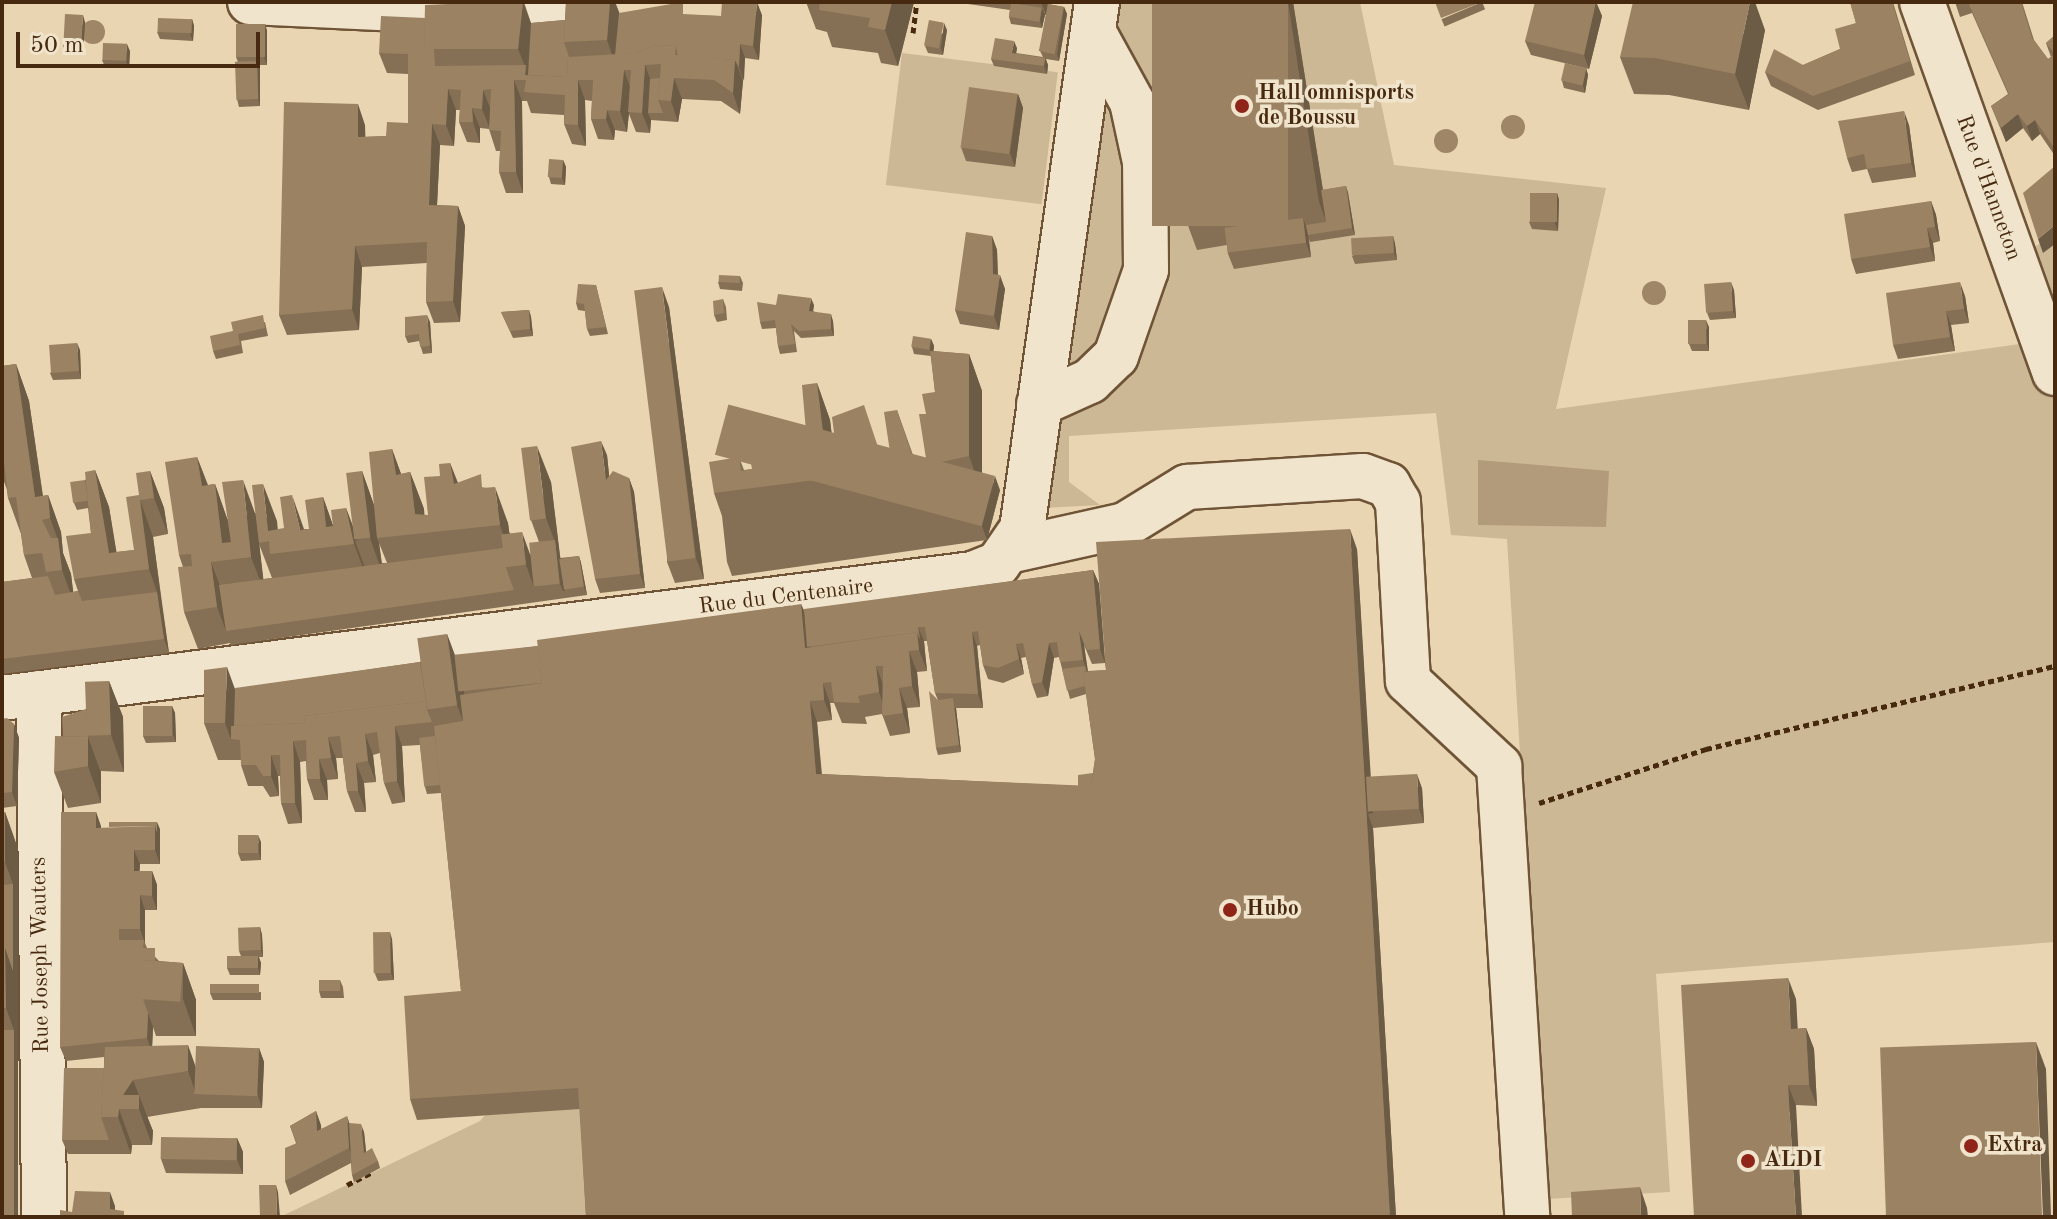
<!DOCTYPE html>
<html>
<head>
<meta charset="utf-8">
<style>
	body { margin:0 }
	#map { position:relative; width:2057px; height:1219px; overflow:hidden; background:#e9d5b1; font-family:"Old Standard TT",serif }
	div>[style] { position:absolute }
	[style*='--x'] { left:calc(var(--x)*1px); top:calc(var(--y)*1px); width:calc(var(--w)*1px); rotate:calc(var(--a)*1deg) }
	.green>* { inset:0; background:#cdb895; transform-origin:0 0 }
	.water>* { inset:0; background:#b29b7a }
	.path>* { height:5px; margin-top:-2.5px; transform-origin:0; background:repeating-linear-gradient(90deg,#46290e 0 6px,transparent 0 10px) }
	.roads { filter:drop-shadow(2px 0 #6f5437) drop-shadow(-2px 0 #6f5437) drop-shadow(0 2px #6f5437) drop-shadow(0 -2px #6f5437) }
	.minor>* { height:44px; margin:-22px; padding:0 22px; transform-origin:22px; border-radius:22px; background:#f1e4cc }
	.trees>* { width:24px; height:24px; margin:-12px; border-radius:50%; background:#9e8666 }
	.wall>* { inset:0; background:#857055; transform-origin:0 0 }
	.shaded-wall>* { inset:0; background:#6c5b45 }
	.building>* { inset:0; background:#9b8263; transform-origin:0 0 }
	.dots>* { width:22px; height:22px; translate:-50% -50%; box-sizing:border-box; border:4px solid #f1e4cc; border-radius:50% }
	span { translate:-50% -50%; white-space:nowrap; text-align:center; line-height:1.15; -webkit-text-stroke:7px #f1e4cc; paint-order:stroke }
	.poi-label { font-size:22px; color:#46290e; font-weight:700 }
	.left { translate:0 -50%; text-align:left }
	.street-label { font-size:22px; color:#46290e }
	.frame { position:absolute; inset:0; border:4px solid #46290e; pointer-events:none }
	.scale { position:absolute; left:16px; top:32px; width:244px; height:36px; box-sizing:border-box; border:4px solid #46290e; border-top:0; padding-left:10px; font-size:24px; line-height:28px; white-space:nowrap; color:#46290e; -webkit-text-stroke:6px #f1e4cc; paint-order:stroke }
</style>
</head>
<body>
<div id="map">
	<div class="green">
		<div style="clip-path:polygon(1097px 2px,1360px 2px,1394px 165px,1606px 188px,1556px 409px,2042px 341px,2015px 263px,2055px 231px,2055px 942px,1656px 974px,1670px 1192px,1547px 1199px,1507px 539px,1451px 535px,1436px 413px,1069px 436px,1069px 482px,1100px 505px,1024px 509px)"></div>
		<div style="left:902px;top:53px;width:157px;height:133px;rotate:7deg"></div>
		<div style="clip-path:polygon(586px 1081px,593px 1217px,280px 1217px,480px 1121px,500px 1098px)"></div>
	</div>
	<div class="water">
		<div style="clip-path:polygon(1478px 460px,1609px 471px,1606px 527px,1478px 525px)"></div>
	</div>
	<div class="path">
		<div style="--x:913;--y:33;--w:31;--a:-83"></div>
		<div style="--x:1539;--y:803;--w:176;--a:-17.9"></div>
		<div style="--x:1706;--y:749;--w:359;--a:-13.4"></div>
		<div style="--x:347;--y:1185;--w:29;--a:-27"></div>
	</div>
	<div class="roads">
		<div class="minor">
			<div style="--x:250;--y:2;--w:193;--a:2.7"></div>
			<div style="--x:443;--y:11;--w:138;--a:-3.7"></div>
			<div style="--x:1922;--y:2;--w:394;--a:70.3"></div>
			<div style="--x:1039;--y:404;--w:56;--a:-24.3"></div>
			<div style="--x:1090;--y:381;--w:36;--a:-44"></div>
			<div style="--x:1116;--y:356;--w:91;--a:-70.8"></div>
			<div style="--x:1146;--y:270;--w:108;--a:-90.5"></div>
			<div style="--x:1145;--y:162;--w:61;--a:-102.2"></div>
			<div style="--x:1132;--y:102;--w:81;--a:-118.8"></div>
			<div style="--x:1013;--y:550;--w:115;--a:-12.6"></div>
			<div style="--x:1125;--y:525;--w:73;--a:-31.5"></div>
			<div style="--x:1187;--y:487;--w:176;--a:-3.6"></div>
			<div style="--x:1363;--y:476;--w:27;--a:20"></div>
			<div style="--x:1388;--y:485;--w:20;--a:60"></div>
			<div style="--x:1398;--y:502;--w:179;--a:86.8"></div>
			<div style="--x:1408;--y:681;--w:125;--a:43"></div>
			<div style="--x:1499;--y:766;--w:452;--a:86.4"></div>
			<div style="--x:39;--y:693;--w:524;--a:89.45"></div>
			<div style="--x:2;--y:698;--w:979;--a:-7.28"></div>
			<div style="--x:973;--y:574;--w:27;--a:-22"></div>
			<div style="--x:998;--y:564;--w:42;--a:-55.6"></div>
			<div style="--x:1022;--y:529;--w:532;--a:-81.9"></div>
		</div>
	</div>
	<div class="trees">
		<div style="left:93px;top:32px"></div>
		<div style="left:1513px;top:127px"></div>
		<div style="left:1446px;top:141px"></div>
		<div style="left:1654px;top:293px"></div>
	</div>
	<div class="wall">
		<div style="clip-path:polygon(493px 2px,524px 2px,531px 23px,565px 20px,566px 2px,615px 2px,619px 13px,721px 16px,762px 15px,759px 60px,745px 58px,740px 114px,721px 101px,682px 99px,678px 122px,651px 120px,650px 133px,636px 132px,629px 114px,627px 132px,615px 130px,614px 140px,598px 139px,591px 119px,592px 101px,585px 100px,586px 146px,572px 144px,564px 124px,564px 115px,531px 113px,527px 101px,522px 101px,523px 193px,506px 193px,499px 172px,500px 151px,496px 151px,489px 129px,480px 128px,480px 143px,467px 142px,459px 122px,460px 110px,456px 110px,454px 146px,440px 145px,437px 205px,458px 206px,465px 226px,460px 322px,434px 323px,426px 302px,427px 263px,362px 267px,359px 330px,287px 335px,279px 315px,365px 125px,365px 137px,386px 136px,408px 123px,408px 74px,387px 73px,379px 53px,425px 18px)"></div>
		<div style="clip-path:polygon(806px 2px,914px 2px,898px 66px,881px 63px,878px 53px,832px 47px,827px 32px,816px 29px)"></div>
		<div style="clip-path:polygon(968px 2px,1048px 2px,1048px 4px,1064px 7px,1067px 14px,1059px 61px,1046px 59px,1048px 65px,1047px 74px,994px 66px,991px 59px,1017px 48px,1016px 53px,1043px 57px,1040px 51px,1046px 15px,1045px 15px,1042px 28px,1011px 24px,1009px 17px,1010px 10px,968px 4px)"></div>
		<div style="clip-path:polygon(1152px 2px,1293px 2px,1323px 190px,1346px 186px,1348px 193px,1355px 235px,1310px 242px,1309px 239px,1311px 257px,1234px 269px,1228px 254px,1227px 245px,1197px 250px,1187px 223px)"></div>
		<div style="left:1482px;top:2px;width:8px;height:44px;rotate:67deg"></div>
		<div style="clip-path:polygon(1596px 2px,1602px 16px,1589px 69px,1531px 55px,1525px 41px)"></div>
		<div style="clip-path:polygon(1850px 2px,1893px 2px,1915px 75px,1818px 110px,1771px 86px,1765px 72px,1803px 65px,1840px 49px,1856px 23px)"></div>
		<div style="clip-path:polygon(1955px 2px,2022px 2px,2034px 40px,2048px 59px,2051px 57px,2046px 43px,2055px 35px,2055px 156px,2040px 134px,2032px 141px,2023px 128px,2006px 142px,1991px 106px,2008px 94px,1972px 13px,1960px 17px)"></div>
		<div style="clip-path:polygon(192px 19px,194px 26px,193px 41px,160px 39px,157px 32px)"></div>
		<div style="clip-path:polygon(85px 22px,83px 55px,66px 54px,64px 47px)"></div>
		<div style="clip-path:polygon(265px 24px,267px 31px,267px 65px,258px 65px,260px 68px,260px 106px,239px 107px,237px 99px,238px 62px,236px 57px)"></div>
		<div style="clip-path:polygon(947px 30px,943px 55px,928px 53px,925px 46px)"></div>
		<div style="clip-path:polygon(1765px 30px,1749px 110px,1669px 95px,1634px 94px,1620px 57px)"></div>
		<div style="clip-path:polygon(130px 51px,129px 68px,105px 67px,102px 60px)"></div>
		<div style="clip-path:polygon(1586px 68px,1588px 75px,1585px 93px,1564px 88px,1562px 81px)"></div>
		<div style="clip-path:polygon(1018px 94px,1023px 108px,1015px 167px,966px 161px,961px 147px)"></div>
		<div style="clip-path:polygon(1909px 125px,1916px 177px,1872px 183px,1867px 169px,1852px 172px,1847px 158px)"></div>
		<div style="clip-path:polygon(563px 160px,566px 167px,565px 185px,551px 184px,549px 177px)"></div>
		<div style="clip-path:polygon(1557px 193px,1559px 200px,1558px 231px,1532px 229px,1529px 222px)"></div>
		<div style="clip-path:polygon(1931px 201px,1936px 215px,1940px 241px,1933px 243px,1935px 261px,1856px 274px,1851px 259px)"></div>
		<div style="clip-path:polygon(992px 236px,997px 250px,998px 275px,1005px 289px,999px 330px,960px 324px,955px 310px)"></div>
		<div style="clip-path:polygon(1393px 236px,1395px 244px,1397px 260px,1355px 264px,1352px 256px)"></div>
		<div style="clip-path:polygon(740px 276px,743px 283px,742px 291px,720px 289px,718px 282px)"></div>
		<div style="clip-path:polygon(596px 285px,608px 334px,590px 336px,587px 329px,585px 311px,578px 310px,576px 303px)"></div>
		<div style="clip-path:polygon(1734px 290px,1736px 318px,1710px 320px,1707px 313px)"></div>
		<div style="clip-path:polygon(1965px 296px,1969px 323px,1951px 325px,1955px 351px,1898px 359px,1893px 345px)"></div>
		<div style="clip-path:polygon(723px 299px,726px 307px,727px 320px,717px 322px,714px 315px)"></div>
		<div style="clip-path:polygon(776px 305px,814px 305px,813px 311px,833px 321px,834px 336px,801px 338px,794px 331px,797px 352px,780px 354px,778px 346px,776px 328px,762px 329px,760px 322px)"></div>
		<div style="clip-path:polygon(669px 307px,704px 579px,675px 583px,667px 562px)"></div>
		<div style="clip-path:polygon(529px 310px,531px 317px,533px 336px,513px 338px,501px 312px)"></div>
		<div style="clip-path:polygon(265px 322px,268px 336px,241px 341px,243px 353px,216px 359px,213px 351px,233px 331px)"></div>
		<div style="clip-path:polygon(430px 322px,432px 353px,423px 354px,419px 341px,408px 343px,405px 336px)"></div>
		<div style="clip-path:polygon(1709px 327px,1709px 351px,1692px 351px,1689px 344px)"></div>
		<div style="clip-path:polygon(931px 339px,934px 346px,933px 351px,969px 354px,982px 391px,982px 477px,1000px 490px,987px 540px,732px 576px,727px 562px,722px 516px,714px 493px,739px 457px,744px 470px,752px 469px,758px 436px,755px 429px,770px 432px,768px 436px,773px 438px,783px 467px,789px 466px,806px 431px,817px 383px,830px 420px,834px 456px,890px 452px,897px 410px,924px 486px,934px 485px,927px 465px,926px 414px,935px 392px,931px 356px,914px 354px,912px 347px)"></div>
		<div style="clip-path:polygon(80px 350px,81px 379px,53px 380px,50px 373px)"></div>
		<div style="clip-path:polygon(16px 364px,29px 401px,43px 496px,48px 495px,61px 532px,63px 553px,71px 574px,73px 592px,78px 591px,74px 579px,91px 533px,88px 508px,77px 510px,74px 503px,85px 480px,95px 470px,109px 507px,116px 552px,134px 550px,139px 495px,150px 471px,164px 508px,168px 534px,153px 537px,169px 653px,2px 674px,2px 582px,32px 578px,24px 555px,21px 534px,8px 498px,7px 490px,2px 476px,2px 366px)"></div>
		<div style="clip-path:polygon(evenodd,392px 449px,401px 474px,410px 472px,424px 509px,424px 515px,428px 515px,440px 476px,450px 463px,458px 483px,486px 488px,508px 523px,509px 532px,530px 555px,539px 542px,531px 520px,551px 482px,560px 558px,579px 556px,581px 563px,587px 595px,231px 645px,230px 643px,198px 649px,184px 612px,183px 567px,179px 555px,197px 457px,208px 485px,215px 484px,227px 519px,255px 513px,277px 521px,277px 529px,309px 529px,323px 497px,333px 526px,346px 508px,354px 529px,362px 471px,374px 505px,392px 449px,379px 543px,387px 563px,382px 563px,379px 543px,392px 449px,259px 544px,272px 578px,263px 579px,259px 544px)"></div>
		<div style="clip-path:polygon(607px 455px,609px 476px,629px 478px,634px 492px,645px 588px,600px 593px,595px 579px)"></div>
		<div style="clip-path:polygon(evenodd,1357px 549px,1370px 777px,1422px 788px,1424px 823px,1373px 828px,1396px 1217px,586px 1217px,580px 1109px,417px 1120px,410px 1099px,461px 991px,441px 793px,427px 794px,425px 787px,420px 745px,402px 746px,405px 802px,392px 804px,384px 783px,380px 753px,373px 755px,376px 782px,364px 783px,366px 812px,355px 812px,347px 791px,343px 758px,336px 758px,338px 779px,327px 780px,328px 800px,314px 800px,307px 779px,306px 761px,300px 762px,302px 823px,288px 824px,281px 803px,280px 776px,278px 776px,279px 796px,270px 797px,263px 786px,248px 786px,241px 765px,241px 760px,218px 760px,204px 723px,235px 689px,420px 662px,447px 634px,455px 657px,538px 646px,801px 604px,804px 610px,1093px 570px,1099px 584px,1105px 659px,1357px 549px,924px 641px,927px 641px,935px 693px,938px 700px,936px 748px,938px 755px,961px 752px,956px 708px,983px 708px,977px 646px,980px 645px,983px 665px,988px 679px,1003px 683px,1024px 674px,1021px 658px,1026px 657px,1032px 684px,1037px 698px,1048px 696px,1054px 658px,1059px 657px,1070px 699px,1086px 694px,1095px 759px,1093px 773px,1078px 786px,822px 774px,817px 722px,832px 720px,830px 703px,834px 703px,842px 723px,867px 724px,865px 717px,882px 714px,890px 736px,910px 733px,907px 708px,920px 707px,917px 672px,927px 671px,924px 641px,1357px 549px,1084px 645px,1092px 664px,1105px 663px,1106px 670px,1088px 671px,1084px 645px)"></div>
		<div style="clip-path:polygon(109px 681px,123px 717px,124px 772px,101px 771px,101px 803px,68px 808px,54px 772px,63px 736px)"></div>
		<div style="clip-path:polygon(172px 706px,175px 713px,176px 742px,146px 743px,143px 736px)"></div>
		<div style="clip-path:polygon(2px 719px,14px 724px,19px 738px,17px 806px,2px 808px)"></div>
		<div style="clip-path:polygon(2px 812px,5px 812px,18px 849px,18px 1217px,2px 1217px)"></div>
		<div style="clip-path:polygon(96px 812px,101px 828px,160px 829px,160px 864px,140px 864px,139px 871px,152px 871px,157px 885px,157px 910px,145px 910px,145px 943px,147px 948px,159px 961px,183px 963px,196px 1000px,196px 1036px,156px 1036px,153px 1027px,152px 1046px,196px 1068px,259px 1048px,264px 1062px,262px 1108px,201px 1108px,147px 1117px,153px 1131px,152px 1145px,132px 1145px,131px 1154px,68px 1154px,62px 1140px,104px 1068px,104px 1057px,66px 1061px,60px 1047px)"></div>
		<div style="clip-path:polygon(261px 842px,261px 860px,241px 861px,238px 853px)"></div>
		<div style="clip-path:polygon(260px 927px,262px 935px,263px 957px,259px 957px,261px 963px,260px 975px,230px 975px,227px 968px,241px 956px,239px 951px)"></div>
		<div style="clip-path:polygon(392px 939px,394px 980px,378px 981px,375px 974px)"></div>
		<div style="clip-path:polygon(340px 980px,343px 987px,344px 998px,321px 998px,319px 991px)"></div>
		<div style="clip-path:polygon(261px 992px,261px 1000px,213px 1000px,210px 993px)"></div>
		<div style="clip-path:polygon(1796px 999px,1797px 1029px,1806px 1028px,1814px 1049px,1817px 1106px,1796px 1105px,1694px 1217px)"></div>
		<div style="clip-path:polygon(316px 1111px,321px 1129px,349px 1123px,364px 1132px,366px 1152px,378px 1161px,380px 1168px,354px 1182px,352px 1175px,351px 1163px,290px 1195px,285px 1181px,296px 1143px,290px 1126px)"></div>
		<div style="clip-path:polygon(237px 1138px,243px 1152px,243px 1174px,166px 1173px,161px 1159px)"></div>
	</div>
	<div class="shaded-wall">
		<div style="clip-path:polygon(523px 2px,536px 37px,527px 81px,525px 75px,526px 69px,518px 49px)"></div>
		<div style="clip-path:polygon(610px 2px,615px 2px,625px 27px,620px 77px,607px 40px)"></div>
		<div style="clip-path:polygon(757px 2px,762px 15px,759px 60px,753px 46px)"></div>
		<div style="clip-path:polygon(892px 2px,914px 2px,898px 66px,885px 30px)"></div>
		<div style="clip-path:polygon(1041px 2px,1048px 2px,1046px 15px)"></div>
		<div style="clip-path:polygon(1288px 2px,1293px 2px,1329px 229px,1319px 202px)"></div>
		<div style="clip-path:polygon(1596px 2px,1602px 16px,1589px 69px,1584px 55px)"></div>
		<div style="clip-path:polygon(1750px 2px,1755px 2px,1765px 30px,1749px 110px,1735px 74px)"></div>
		<div style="clip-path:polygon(1064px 7px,1067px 14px,1059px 61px,1057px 54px)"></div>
		<div style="clip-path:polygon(1042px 8px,1045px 15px,1042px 28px,1040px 21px)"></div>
		<div style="clip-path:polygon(83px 15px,85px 22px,83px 55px,81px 48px)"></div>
		<div style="clip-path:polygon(192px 19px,194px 26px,193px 41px,190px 34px)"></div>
		<div style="clip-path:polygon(944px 23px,947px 30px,943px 55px,941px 48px)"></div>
		<div style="clip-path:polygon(265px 24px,267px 31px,267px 65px,264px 57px)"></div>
		<div style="clip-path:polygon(1014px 41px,1017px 48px,1015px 60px,1012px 53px)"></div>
		<div style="clip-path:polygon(127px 44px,130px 51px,129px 68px,126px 61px)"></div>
		<div style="clip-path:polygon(740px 44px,745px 58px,744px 81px,739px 67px)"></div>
		<div style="clip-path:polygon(1045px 58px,1048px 65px,1047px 74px,1044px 66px)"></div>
		<div style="clip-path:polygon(735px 60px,743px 81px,740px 114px,733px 93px)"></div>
		<div style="clip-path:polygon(257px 61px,260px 68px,260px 106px,258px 99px)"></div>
		<div style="clip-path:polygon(645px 65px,653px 86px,648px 113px,651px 120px,650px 133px,642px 113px)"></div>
		<div style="clip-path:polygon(1586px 68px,1588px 75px,1585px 93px,1583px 85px)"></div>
		<div style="clip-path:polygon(624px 70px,631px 90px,627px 132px,620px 111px)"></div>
		<div style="clip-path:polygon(674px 78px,682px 99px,678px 122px,671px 101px)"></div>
		<div style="clip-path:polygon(514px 80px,522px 101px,523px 193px,516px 172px)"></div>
		<div style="clip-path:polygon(578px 80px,585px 100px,586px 146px,578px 125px)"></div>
		<div style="clip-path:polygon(448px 89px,456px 110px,454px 146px,446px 125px)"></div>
		<div style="clip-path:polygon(483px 90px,491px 110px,490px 129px,482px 109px)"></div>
		<div style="clip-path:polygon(1018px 94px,1023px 108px,1015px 167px,1010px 153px)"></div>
		<div style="clip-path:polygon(358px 104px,365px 125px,366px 157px,358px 137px)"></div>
		<div style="clip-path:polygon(472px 108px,480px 128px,480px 143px,473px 122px)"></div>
		<div style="clip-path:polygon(607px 110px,615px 130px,614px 140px,606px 119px)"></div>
		<div style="clip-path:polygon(1904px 111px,1909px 125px,1916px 177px,1911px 163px)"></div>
		<div style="clip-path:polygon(2018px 114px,2023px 128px,2006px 142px,2001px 128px)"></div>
		<div style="clip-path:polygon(2035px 120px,2040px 134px,2032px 141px,2027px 126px)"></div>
		<div style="clip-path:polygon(432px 124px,440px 145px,436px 225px,429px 205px)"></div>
		<div style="clip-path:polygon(563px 160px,566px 167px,565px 185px,562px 178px)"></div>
		<div style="clip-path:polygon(1346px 186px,1348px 193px,1355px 235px,1352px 228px)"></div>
		<div style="clip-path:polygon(1557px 193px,1559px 200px,1558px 231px,1555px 223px)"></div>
		<div style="clip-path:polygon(1931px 201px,1936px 215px,1940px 241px,1935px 227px)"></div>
		<div style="clip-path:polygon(458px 206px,465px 226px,460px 322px,453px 301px)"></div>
		<div style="clip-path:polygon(1303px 218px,1308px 232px,1308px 235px,1311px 257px,1306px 243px)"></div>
		<div style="clip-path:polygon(2055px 225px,2055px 244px,2043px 253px,2038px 239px)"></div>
		<div style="clip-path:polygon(1927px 228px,1933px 243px,1935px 261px,1930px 247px)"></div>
		<div style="clip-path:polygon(992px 236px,997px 250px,998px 288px,1000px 275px,1005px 289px,999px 330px,994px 316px)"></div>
		<div style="clip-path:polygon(1393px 236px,1395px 244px,1397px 260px,1394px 253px)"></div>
		<div style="clip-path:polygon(355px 246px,362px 267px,359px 330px,352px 309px)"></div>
		<div style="clip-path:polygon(1731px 282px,1734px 290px,1736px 318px,1733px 311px)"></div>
		<div style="clip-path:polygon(1960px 282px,1965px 296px,1969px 323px,1964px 309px)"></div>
		<div style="clip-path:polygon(662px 287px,669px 307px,704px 579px,696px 558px)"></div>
		<div style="clip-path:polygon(811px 298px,814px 305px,812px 318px,809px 311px)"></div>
		<div style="clip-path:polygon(529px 310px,531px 317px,533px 336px,530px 329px)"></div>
		<div style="clip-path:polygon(1946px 311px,1951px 325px,1955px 351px,1950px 337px)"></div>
		<div style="clip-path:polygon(831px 314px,833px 321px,834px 336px,831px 329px)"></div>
		<div style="clip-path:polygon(427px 315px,430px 322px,432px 353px,430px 346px)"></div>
		<div style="clip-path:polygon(1706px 320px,1709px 327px,1709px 351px,1707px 344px)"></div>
		<div style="clip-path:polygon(931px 339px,934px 346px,933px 357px,930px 350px)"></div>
		<div style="clip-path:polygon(77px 343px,80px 350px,81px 379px,79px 371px)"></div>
		<div style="clip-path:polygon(969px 354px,982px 391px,982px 492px,969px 456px)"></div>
		<div style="clip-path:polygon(16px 364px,29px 401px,46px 519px,35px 497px)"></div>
		<div style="clip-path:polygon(817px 383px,830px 420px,837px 477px,826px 457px)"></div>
		<div style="clip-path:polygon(768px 424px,770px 432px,766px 440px,763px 433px)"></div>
		<div style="clip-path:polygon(773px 438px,786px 474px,781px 468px)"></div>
		<div style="clip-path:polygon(601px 441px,607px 455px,611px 494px,606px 480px)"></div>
		<div style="clip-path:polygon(537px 446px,551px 482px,560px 555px,546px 518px)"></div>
		<div style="clip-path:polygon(392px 449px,405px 485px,396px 475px)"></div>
		<div style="clip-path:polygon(197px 457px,211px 494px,202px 486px)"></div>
		<div style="clip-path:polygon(450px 463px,464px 499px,454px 484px)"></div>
		<div style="clip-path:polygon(95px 470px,109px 507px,120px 573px,109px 553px)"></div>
		<div style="clip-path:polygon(150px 471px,164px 508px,168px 534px,154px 498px)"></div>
		<div style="clip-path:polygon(362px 471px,375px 508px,377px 538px,379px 543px,383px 575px,370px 538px)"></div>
		<div style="clip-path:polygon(410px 472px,424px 509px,426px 533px,415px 514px)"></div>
		<div style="clip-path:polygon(995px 476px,1000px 490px,987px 540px,982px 526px)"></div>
		<div style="clip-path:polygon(629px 478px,634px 492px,645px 588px,640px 574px)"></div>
		<div style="clip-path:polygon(243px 480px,256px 516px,265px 593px,251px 557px)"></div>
		<div style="clip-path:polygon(215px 484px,228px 521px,233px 559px,222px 543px)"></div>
		<div style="clip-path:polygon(263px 484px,277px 521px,280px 553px,268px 531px)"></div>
		<div style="clip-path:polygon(495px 487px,508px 523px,514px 567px,500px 525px)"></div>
		<div style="clip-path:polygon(48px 495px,61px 532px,63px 553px,71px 574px,75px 606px,62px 570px,58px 540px,50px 518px)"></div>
		<div style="clip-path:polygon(292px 495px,305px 532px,300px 530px)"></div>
		<div style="clip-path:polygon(323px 497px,336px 534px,326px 527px)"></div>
		<div style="clip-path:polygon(140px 500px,153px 537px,162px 606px,149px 569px)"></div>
		<div style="clip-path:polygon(346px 508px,358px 540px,355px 541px,364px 565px,368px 581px,354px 544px)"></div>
		<div style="clip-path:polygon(1350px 529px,1357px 549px,1373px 813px,1368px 814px,1373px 828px,1396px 1217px,1390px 1217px)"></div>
		<div style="clip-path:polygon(522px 532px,535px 568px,534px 587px,526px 565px)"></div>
		<div style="clip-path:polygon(555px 540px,560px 555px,565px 591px,563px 591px,560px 584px)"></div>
		<div style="clip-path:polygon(579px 556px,581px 563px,587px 595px,584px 587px)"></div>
		<div style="clip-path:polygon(211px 562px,225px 599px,226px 631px,217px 607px)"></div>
		<div style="clip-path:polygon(1093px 570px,1099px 584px,1105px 663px,1100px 649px)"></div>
		<div style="clip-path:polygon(157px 592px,162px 606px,169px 653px,164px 639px)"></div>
		<div style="clip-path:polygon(801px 604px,809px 625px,812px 654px,805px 648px)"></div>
		<div style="clip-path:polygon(918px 627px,924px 641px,925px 653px,920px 639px)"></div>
		<div style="clip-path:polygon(1079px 631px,1084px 645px,1088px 674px,1083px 660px)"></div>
		<div style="clip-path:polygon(917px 632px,925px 653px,927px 671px,919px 650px)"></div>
		<div style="clip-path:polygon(972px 632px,977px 646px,983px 708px,978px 694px)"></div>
		<div style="clip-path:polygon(447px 634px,461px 671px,471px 742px,457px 705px)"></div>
		<div style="clip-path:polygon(1049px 643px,1054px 658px,1048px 696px,1042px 682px)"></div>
		<div style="clip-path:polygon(1016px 644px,1021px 658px,1024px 674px,1019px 659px)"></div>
		<div style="clip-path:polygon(909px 651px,917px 672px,920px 707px,912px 686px)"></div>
		<div style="clip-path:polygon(876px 666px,884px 687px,886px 713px,879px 692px)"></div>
		<div style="clip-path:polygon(227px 667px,240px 703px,231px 739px,225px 723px)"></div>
		<div style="clip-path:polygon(109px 681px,123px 717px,124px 772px,111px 735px)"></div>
		<div style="clip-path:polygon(823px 683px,830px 703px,832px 720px,824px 700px)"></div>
		<div style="clip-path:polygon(899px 688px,907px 708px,910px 733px,903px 713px)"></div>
		<div style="clip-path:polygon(810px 701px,817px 722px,823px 794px,816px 774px)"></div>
		<div style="clip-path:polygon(172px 706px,175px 713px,176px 742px,173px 735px)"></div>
		<div style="clip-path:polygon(954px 708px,956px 708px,961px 752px,959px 745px)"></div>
		<div style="clip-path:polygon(14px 724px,19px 738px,17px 806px,12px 792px)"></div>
		<div style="clip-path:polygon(395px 726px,402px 746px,405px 802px,397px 781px)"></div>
		<div style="clip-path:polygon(365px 734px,373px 755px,376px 782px,368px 761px)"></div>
		<div style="clip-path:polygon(88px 737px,101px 773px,101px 803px,88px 766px)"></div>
		<div style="clip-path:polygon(328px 737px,336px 758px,338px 779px,331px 758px)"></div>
		<div style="clip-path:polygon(293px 741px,300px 762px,302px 823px,295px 803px)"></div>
		<div style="clip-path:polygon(271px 755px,278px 776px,279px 796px,271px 776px)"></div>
		<div style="clip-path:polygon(319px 759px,327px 780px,328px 800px,320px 779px)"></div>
		<div style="clip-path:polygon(356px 763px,364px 783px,366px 812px,358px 791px)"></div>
		<div style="clip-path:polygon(1417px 774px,1422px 788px,1424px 823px,1419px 809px)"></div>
		<div style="clip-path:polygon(5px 812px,18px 849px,18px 1217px,13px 1217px,14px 1030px,6px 1008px,5px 948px,13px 884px,5px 862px)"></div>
		<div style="clip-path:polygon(96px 812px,101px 826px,101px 842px,96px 828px)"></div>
		<div style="clip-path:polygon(157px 822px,160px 829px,160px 864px,155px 850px,155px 826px)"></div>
		<div style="clip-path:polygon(258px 835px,261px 842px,261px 860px,259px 853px)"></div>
		<div style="clip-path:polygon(134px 850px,140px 864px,139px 885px,134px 871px)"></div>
		<div style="clip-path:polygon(152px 871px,157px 885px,157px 910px,152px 896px)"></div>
		<div style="clip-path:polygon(140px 895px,145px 910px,145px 943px,140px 929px)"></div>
		<div style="clip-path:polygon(260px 927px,262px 935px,263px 957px,261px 950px)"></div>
		<div style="clip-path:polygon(390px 932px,392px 939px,394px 980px,391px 973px)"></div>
		<div style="clip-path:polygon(258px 956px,261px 963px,260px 975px,258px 968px)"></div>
		<div style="clip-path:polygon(183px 963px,196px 1000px,196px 1036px,183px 999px)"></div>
		<div style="clip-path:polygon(1788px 978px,1796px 999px,1799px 1050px,1791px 1029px)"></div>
		<div style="clip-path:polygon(148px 1013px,153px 1027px,152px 1052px,147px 1038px)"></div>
		<div style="clip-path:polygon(1806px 1028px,1814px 1049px,1817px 1106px,1809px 1085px)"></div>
		<div style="clip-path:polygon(2036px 1042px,2046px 1069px,2051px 1217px,2043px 1217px)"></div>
		<div style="clip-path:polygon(188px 1045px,201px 1082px,196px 1094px,188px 1071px)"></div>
		<div style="clip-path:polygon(259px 1048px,264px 1062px,262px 1108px,257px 1093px)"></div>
		<div style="clip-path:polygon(133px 1080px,153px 1131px,152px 1145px,139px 1109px,123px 1095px)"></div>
		<div style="clip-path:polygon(1788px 1085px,1796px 1105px,1802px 1217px,1796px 1217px)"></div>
		<div style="clip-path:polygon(119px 1109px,132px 1145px,131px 1154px,118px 1117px)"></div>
		<div style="clip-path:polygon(316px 1111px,321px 1125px,322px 1146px,317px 1131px)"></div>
		<div style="clip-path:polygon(347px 1116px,352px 1131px,354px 1162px,349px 1148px)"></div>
		<div style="clip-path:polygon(361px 1124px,364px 1132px,367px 1160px,364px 1153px)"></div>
		<div style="clip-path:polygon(237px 1138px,243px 1152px,243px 1174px,237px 1160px)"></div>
		<div style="clip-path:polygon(276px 1185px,278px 1192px,280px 1217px,278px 1217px,277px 1215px)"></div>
		<div style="clip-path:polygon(1640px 1187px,1647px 1208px,1648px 1217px,1641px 1217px)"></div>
		<div style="clip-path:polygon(110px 1192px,115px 1206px,115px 1217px,110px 1209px)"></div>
	</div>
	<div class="building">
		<div style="clip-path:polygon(493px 2px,523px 2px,518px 49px,424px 49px,425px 5px)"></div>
		<div style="clip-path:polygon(566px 2px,610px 2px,607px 40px,564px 42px)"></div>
		<div style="clip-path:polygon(683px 2px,683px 14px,721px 16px,722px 2px,757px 2px,753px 46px,740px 44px,739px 67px,735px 60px,678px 56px,676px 46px,656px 45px,636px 53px,615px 55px,619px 13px)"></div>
		<div style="clip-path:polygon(820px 2px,892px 2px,885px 30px,868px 27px,870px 18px,819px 10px)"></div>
		<div style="left:1152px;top:2px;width:136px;height:224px"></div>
		<div style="clip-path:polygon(1435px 2px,1482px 2px,1441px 18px)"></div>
		<div style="clip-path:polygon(1535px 2px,1596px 2px,1584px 55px,1525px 41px)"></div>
		<div style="clip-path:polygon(1633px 2px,1750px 2px,1735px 74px,1655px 58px,1620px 57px)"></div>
		<div style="clip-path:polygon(1850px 2px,1892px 2px,1910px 61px,1813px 96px,1765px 72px,1774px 49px,1803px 65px,1840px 49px,1835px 29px,1856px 23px)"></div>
		<div style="clip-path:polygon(1968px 2px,2021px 2px,2032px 38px,2048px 59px,2055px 54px,2046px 43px,2055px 35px,2055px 149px,2035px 120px,2027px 126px,2018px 114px,2001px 128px,1991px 106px,2009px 94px)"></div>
		<div style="left:1011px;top:3px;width:31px;height:14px;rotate:9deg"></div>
		<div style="left:1048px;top:4px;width:16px;height:48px;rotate:11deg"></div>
		<div style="left:65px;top:14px;width:18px;height:33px;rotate:3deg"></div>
		<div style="clip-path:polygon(381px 16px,425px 18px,424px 49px,434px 49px,435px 66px,526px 65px,525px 75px,567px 77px,568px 57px,636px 53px,656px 45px,676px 46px,675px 55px,735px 60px,733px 93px,714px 80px,674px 78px,671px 101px,658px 100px,661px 64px,645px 65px,642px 113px,628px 112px,631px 70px,624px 70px,620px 111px,607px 110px,606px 119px,591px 119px,593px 80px,578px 80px,578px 125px,564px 124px,565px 95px,524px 92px,526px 80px,514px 80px,516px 172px,499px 172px,501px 131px,489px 130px,491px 89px,483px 90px,482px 109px,472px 108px,473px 122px,459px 122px,461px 90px,448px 89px,446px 125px,432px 124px,429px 205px,458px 206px,453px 301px,426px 302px,427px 242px,355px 246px,352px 309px,279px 315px,284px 102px,358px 104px,358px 137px,386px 136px,387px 122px,408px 123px,408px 54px,379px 53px)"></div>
		<div style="left:158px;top:18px;width:34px;height:14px;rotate:2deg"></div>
		<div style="clip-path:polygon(565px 20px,564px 42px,569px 57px,568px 57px,567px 77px,528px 75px,531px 23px)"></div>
		<div style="left:929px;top:20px;width:15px;height:26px;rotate:11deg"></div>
		<div style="left:236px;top:24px;width:29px;height:33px"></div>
		<div style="clip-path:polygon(995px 38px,1014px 41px,1012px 53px,1045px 58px,1044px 66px,991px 59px)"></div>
		<div style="left:103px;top:43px;width:24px;height:17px;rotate:2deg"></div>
		<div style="left:257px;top:61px;width:38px;height:22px;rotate:88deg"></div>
		<div style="left:1565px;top:63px;width:22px;height:18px;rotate:13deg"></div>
		<div style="clip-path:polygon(660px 78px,658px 100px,663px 113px,648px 113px,650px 79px)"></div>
		<div style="left:969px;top:87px;width:49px;height:61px;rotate:8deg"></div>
		<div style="clip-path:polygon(1904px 111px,1911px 163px,1867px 169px,1864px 154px,1847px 158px,1838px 121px)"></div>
		<div style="left:549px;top:159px;width:14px;height:18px;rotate:4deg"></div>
		<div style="clip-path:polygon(2055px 166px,2055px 225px,2038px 239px,2023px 193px)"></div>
		<div style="clip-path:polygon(1346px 186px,1352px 228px,1308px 235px,1306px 225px,1326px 222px,1321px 190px)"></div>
		<div style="left:1530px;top:193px;width:27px;height:29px"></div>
		<div style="clip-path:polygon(1931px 201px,1935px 227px,1927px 228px,1930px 247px,1851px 259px,1844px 214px)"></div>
		<div style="left:1303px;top:218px;width:25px;height:79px;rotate:83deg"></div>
		<div style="clip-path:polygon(966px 232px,992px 236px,993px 274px,1000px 275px,994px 316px,955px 310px)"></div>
		<div style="left:1393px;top:236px;width:17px;height:42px;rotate:87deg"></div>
		<div style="left:719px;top:275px;width:21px;height:7px;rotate:3deg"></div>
		<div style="left:1731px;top:282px;width:29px;height:27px;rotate:86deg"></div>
		<div style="clip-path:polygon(1960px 282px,1964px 309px,1946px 311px,1950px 337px,1893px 345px,1886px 293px)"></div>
		<div style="clip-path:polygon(578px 284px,596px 285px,606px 327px,587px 329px,584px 304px,576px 303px)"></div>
		<div style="left:662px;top:287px;width:273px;height:28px;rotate:83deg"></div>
		<div style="clip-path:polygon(778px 294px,811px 298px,809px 311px,831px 314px,831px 329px,799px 331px,791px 324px,795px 344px,778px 346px,775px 320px,760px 322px,757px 302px,776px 305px)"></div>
		<div style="clip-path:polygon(723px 299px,724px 313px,714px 315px,713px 301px)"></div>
		<div style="clip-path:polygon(529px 310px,530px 329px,510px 331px,501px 312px)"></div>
		<div style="clip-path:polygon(263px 315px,265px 328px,238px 334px,240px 345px,213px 351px,210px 336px,233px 331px,231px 322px)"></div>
		<div style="clip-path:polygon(427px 315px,430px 346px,420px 347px,419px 334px,405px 336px,405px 317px)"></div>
		<div style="left:1688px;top:320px;width:18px;height:24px"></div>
		<div style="left:913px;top:336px;width:18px;height:11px;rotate:9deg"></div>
		<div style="left:77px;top:343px;width:28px;height:28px;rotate:86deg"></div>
		<div style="clip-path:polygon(930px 351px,969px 354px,969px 456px,927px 465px,919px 414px,926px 414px,922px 394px,935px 392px)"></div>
		<div style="clip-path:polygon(16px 364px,35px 497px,48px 495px,50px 518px,42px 520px,51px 538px,58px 538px,62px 570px,46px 572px,42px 553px,24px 555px,16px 497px,8px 498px,4px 462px,2px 462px,2px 366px)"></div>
		<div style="clip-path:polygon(817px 383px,826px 457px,837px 456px,832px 417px,864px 405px,880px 453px,890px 452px,884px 412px,897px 410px,916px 467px,714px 493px,709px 462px,739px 457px,741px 471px,752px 469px,746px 437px,762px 435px,773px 438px,781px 468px,789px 466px,783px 434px,806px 431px,802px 385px)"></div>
		<div style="left:760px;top:420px;width:9px;height:10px;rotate:27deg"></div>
		<div style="clip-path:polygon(601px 441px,606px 480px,613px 471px,629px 478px,640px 574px,595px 579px,571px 447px)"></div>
		<div style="left:537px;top:446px;width:73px;height:16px;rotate:83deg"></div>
		<div style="clip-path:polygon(392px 449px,396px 475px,410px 472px,415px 514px,428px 515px,424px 477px,440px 476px,439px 464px,450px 463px,454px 484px,481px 474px,482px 488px,495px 487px,500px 525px,377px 538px,369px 452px)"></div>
		<div style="clip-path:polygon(197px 457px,202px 486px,215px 484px,222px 543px,231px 542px,222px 482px,243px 480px,251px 557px,211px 562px,217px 607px,184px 612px,178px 567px,192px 566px,191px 554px,179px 555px,165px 462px)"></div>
		<div style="clip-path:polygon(95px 470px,109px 553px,134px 550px,126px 497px,139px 495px,136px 473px,150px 471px,154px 498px,140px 500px,149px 569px,74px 579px,66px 536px,91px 533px,85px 472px)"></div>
		<div style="left:362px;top:471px;width:67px;height:16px;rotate:83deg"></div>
		<div style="left:995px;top:476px;width:52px;height:276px;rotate:105deg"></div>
		<div style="left:85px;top:480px;width:21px;height:15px;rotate:82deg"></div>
		<div style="clip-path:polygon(263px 484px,268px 531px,284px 528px,280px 497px,292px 495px,300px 530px,309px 529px,305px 500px,323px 497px,326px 527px,333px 526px,331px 510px,346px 508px,354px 544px,270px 554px,269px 541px,259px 543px,252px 485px)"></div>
		<div style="clip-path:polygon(1350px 529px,1390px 1217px,586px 1217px,578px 1088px,410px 1099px,404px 996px,461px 991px,434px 726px,463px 721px,460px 695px,542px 683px,537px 640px,801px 604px,805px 648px,917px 632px,919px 650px,909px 651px,912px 686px,899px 688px,903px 713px,882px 716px,883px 666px,876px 666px,879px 692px,858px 696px,860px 703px,834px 702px,831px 682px,823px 683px,824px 700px,810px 701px,816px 774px,1091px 786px,1095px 759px,1083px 672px,1106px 670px,1096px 542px)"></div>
		<div style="left:522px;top:532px;width:33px;height:21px;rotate:83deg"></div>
		<div style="left:555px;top:540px;width:44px;height:26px;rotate:84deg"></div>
		<div style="clip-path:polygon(503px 548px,506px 568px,514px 590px,226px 631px,219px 585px)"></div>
		<div style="left:579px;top:556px;width:31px;height:20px;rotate:81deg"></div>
		<div style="clip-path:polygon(1093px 570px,1100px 649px,1087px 650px,1079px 631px,1083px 660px,1060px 662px,1057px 642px,1049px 643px,1042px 682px,1032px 684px,1023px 643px,1016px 644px,1019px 659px,998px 668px,983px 665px,978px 631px,972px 632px,978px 694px,935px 693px,925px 627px,918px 627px,920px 639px,917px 632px,807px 647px,804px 609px)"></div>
		<div style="clip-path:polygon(48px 576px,55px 595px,78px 591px,82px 601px,157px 592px,164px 639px,2px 659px,2px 582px)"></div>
		<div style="left:447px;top:634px;width:72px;height:30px;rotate:82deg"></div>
		<div style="left:538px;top:646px;width:37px;height:84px;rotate:84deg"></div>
		<div style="clip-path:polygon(420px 662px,426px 701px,304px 716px,305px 723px,234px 726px,235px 688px)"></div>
		<div style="clip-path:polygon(1085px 666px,1086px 671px,1083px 672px,1085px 686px,1067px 691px,1062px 669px)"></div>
		<div style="clip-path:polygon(227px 667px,225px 723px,204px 723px,204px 670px)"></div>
		<div style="left:109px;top:681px;width:54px;height:24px;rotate:88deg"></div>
		<div style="clip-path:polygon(929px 691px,938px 700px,953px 698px,959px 745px,936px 748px)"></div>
		<div style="clip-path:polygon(426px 701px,427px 710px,432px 722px,395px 726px,397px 781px,384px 783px,377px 732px,365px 734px,368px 761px,356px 763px,358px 791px,347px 791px,340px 736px,328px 737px,331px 758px,319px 759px,320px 779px,307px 779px,306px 740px,293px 741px,295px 803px,281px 803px,280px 755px,271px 755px,271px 776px,263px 776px,256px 765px,241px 765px,240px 740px,231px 739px,231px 726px,305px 723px,304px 716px)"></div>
		<div style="left:143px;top:706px;width:29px;height:30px"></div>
		<div style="clip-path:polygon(86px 709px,88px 737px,63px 736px,62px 717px)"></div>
		<div style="clip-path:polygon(7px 718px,14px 724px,12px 792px,2px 793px,2px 719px)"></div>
		<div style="clip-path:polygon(55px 736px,88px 737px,88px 766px,54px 772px)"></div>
		<div style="left:435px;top:736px;width:49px;height:16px;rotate:84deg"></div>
		<div style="clip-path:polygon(1093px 773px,1091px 786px,1078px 786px,1078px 775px)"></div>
		<div style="left:1417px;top:774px;width:35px;height:51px;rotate:87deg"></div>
		<div style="left:2px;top:812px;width:3px;height:50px"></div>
		<div style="clip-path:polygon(61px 812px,96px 812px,96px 828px,155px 826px,155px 850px,134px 850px,134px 871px,152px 871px,152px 896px,140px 895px,140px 929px,119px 929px,119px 940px,144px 940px,143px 948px,155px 948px,155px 961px,141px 960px,143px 999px,148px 1013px,147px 1038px,60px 1047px)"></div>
		<div style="clip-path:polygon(109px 822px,157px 822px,157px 833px,155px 826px,109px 827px)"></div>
		<div style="left:238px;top:835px;width:20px;height:18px"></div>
		<div style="clip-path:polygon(13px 884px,13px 971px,5px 948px,2px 948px,2px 885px)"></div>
		<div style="left:260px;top:927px;width:23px;height:22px;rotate:88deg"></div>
		<div style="left:390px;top:932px;width:41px;height:17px;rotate:89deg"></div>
		<div style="clip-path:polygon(2px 948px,5px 948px,6px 1008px,2px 1008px)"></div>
		<div style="left:258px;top:956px;width:12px;height:31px;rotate:90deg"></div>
		<div style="left:141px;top:960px;width:42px;height:39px;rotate:4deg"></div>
		<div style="clip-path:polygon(1788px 978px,1791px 1029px,1806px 1028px,1809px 1085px,1788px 1085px,1796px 1217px,1694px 1217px,1681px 985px)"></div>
		<div style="left:319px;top:980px;width:21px;height:11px"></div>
		<div style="left:210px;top:984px;width:49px;height:9px"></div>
		<div style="left:2px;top:1030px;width:12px;height:187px"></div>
		<div style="left:2036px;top:1042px;width:175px;height:156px;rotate:88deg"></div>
		<div style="clip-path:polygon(188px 1045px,188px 1071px,133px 1080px,123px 1095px,139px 1095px,139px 1109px,119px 1109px,118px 1117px,101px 1117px,105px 1047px)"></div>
		<div style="left:196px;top:1046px;width:63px;height:48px;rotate:2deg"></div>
		<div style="clip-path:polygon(64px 1068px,104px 1068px,101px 1117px,109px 1140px,62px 1140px)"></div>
		<div style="clip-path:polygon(316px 1111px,317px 1131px,347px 1116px,349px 1148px,285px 1181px,285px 1148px,297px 1143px,290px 1126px)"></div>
		<div style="clip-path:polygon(349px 1123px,361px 1124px,364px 1153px,372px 1148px,378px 1161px,352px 1175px)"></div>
		<div style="left:161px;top:1137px;width:76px;height:22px;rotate:1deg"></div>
		<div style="clip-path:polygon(259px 1185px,276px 1185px,277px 1215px,273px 1217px,260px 1217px)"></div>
		<div style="clip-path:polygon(1640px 1187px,1641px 1217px,1572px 1217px,1571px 1192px)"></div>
		<div style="clip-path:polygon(75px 1191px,110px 1192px,110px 1209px,124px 1211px,124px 1217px,60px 1217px,60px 1210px,72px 1212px)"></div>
	</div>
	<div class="dots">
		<div style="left:1242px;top:106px;background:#8f2418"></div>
		<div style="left:1230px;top:910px;background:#8f2418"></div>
		<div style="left:1971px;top:1146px;background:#8f2418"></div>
		<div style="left:1748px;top:1161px;background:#8f2418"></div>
	</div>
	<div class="poi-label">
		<span class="left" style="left:1258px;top:106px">Hall omnisports<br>de Boussu</span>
		<span class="left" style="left:1246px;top:910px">Hubo</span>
		<span class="left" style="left:1987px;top:1146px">Extra</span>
		<span class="left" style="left:1764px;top:1161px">ALDI</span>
	</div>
	<div class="street-label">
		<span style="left:1988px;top:188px;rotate:70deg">Rue d'Hanneton</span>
		<span style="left:786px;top:597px;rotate:-7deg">Rue du Centenaire</span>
		<span style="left:41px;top:955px;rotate:-91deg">Rue Joseph Wauters</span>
	</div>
	<div class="frame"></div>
	<div class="scale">50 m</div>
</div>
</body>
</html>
